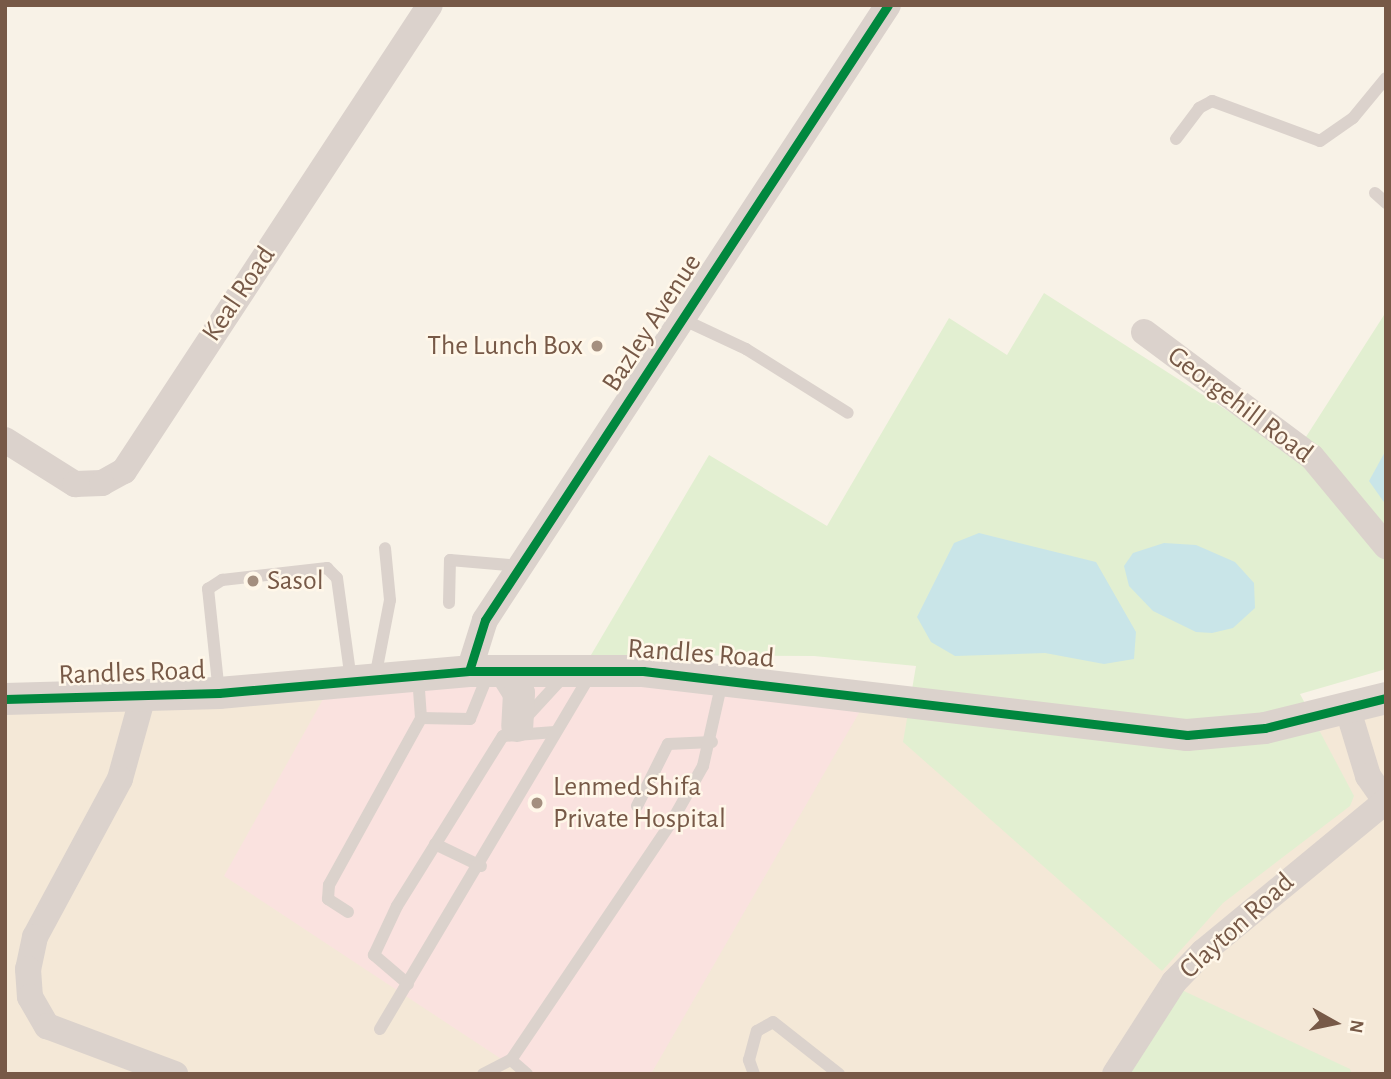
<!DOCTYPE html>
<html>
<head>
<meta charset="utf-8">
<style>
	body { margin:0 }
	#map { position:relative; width:1391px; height:1079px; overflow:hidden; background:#f8f2e7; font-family:"Alegreya Sans",sans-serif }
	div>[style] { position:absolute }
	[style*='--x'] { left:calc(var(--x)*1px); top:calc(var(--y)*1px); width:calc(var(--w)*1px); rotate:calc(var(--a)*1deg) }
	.residential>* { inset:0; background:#f4e8d7 }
	.medical>* { inset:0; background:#fae2df }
	.green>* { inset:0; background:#e2efd1 }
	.water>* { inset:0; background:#c9e5e8 }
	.service>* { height:12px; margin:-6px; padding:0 6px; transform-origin:6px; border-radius:6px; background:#dbd2cc }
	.minor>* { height:26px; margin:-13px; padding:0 13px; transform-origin:13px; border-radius:13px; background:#dbd2cc }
	.tertiary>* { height:32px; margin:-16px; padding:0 16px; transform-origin:16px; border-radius:16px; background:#dbd2cc }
	.cycleway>* { height:9px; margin:-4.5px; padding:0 4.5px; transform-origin:4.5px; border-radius:4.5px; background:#00873e }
	.dots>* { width:19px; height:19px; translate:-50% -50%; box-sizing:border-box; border:4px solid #fff7e9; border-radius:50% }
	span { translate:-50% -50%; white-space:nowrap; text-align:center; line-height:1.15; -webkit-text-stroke:5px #fff7e9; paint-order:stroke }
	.street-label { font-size:28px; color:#775947 }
	.poi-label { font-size:28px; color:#775947 }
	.right { translate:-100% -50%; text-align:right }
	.left { translate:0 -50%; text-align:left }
	.frame { position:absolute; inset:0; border:7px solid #775947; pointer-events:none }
	.north { position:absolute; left:1300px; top:988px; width:70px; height:70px; -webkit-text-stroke:5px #fff7e9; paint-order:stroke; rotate:99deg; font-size:19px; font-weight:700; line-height:28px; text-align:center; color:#775947 }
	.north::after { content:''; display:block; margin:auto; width:24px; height:32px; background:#775947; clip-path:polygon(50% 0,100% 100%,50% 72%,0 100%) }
</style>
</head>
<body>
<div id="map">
	<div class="residential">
		<div style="clip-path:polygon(652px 671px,1154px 726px,1386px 693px,1386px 1074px,5px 1074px,5px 690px)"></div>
	</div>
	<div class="medical">
		<div style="clip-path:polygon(597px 670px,871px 692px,651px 1074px,524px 1074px,224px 876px,331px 685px)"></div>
	</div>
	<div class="green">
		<div style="clip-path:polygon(1044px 293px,1295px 454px,1386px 312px,1386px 669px,1300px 694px,1354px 796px,1350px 806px,1223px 903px,1162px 971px,903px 742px,916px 666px,814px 656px,591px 655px,709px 455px,827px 526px,949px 318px,1007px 355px)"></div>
		<div style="clip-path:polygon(1169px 984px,1350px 1069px,1352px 1074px,1118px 1074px)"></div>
	</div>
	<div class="water">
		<div style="clip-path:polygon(1386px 450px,1386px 505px,1369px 481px)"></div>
		<div style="clip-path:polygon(979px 533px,1096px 562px,1136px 632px,1134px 659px,1104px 664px,1045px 653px,955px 656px,931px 642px,917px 617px,954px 543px)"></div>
		<div style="clip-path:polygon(1164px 543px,1196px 545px,1235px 562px,1254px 583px,1255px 608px,1233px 628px,1212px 633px,1196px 632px,1153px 611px,1129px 586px,1124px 566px,1133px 553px)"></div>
	</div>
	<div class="service">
		<div style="--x:1176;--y:139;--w:39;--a:-53"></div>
		<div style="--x:1199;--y:108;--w:15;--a:-28"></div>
		<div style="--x:1212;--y:101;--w:115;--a:20.3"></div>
		<div style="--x:1320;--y:141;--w:40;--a:-34.9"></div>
		<div style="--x:1353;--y:118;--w:52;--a:-50.5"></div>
		<div style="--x:1375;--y:193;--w:15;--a:42"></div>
		<div style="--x:682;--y:319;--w:71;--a:25.1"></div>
		<div style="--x:746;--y:349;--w:120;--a:32.1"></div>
		<div style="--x:449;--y:603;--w:43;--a:-88.7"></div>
		<div style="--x:450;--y:560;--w:70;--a:4.9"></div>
		<div style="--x:418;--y:676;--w:42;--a:85.9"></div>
		<div style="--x:421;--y:718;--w:49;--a:1.2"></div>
		<div style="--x:470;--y:719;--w:51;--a:-68"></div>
		<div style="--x:375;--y:678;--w:79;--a:-79.1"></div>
		<div style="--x:390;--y:600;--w:52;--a:-95.5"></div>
		<div style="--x:219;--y:693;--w:105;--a:-96"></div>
		<div style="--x:208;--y:589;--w:17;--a:-33"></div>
		<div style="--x:222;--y:580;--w:106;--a:-6.5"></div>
		<div style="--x:327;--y:568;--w:14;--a:45"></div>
		<div style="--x:337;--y:578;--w:103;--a:82.2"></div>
		<div style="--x:521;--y:723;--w:65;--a:-47.5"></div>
		<div style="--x:637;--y:806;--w:69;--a:-63.4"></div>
		<div style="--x:668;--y:744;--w:44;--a:-2.6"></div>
		<div style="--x:435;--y:844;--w:51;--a:25.6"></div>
		<div style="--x:348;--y:912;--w:24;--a:-147"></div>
		<div style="--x:328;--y:899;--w:14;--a:-86"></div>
		<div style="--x:329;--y:885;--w:191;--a:-61.1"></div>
		<div style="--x:408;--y:984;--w:45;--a:-139.5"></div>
		<div style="--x:374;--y:955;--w:54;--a:-64.9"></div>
		<div style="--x:397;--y:906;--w:200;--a:-58.1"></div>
		<div style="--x:503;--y:736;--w:52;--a:-4.4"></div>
		<div style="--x:380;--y:1029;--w:413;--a:-59.3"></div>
		<div style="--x:511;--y:1060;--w:21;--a:41"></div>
		<div style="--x:483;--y:1074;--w:31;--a:-27"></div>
		<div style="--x:511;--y:1060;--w:288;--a:-56"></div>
		<div style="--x:672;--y:821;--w:63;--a:-60.6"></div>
		<div style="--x:703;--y:766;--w:86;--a:-77.3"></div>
		<div style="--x:754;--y:1074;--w:15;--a:-110"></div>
		<div style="--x:749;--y:1060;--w:30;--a:-75"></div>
		<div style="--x:757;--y:1031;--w:18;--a:-29"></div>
		<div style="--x:773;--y:1022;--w:84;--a:38.2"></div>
	</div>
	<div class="minor">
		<div style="--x:1144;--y:332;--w:209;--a:36.7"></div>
		<div style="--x:1312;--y:457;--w:116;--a:50.3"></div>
		<div style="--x:5;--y:440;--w:83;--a:32.2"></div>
		<div style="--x:75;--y:484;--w:27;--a:-2"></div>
		<div style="--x:102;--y:483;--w:25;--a:-29"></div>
		<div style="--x:124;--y:471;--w:557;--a:-56.71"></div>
		<div style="--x:469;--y:671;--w:53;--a:-72.6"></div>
		<div style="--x:485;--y:620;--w:735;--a:-56.76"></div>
		<div style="--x:143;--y:696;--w:86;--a:105.5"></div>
		<div style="--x:120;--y:779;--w:179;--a:118.3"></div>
		<div style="--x:35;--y:937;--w:33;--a:102"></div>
		<div style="--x:28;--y:969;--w:28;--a:86"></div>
		<div style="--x:30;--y:997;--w:34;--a:60"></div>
		<div style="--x:47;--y:1026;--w:137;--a:20.6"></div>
		<div style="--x:1348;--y:710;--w:69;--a:73.1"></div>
		<div style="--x:1368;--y:776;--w:32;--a:55"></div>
		<div style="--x:1115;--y:1074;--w:109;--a:-57.3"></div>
		<div style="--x:1174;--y:982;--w:42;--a:-46"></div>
		<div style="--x:1203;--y:952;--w:236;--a:-39.5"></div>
	</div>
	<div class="tertiary">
		<div style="--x:505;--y:671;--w:26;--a:58"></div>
		<div style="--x:519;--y:693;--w:33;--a:93"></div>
		<div style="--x:5;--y:699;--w:214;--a:-1.6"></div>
		<div style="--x:219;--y:693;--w:251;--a:-5"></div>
		<div style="--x:469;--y:671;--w:174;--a:0"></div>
		<div style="--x:643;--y:671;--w:548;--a:6.71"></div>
		<div style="--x:1187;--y:735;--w:78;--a:-5.1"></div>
		<div style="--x:1265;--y:728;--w:125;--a:-13.9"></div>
	</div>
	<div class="cycleway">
		<div style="--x:469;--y:671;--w:53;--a:-72.6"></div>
		<div style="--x:485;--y:620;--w:735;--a:-56.76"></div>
		<div style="--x:5;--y:699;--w:214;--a:-1.6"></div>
		<div style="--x:219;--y:693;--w:251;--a:-5"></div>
		<div style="--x:469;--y:671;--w:174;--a:0"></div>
		<div style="--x:643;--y:671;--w:548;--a:6.71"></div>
		<div style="--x:1187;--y:735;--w:78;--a:-5.1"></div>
		<div style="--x:1265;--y:728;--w:125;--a:-13.9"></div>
	</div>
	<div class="dots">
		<div style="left:597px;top:346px;background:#a48f7f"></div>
		<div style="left:253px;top:581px;background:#a48f7f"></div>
		<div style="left:537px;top:803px;background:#a48f7f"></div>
	</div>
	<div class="street-label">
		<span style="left:239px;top:294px;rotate:-56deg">Keal Road</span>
		<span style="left:652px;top:323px;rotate:-57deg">Bazley Avenue</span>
		<span style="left:1240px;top:405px;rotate:37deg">Georgehill Road</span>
		<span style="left:701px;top:654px;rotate:4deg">Randles Road</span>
		<span style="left:132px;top:673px;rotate:-2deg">Randles Road</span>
		<span style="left:1237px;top:926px;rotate:-42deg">Clayton Road</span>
	</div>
	<div class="poi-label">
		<span class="right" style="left:583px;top:346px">The Lunch Box</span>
		<span class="left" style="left:267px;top:581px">Sasol</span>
		<span class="left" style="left:553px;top:803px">Lenmed Shifa<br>Private Hospital</span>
	</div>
	<div class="frame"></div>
	<div class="north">N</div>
</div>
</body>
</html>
